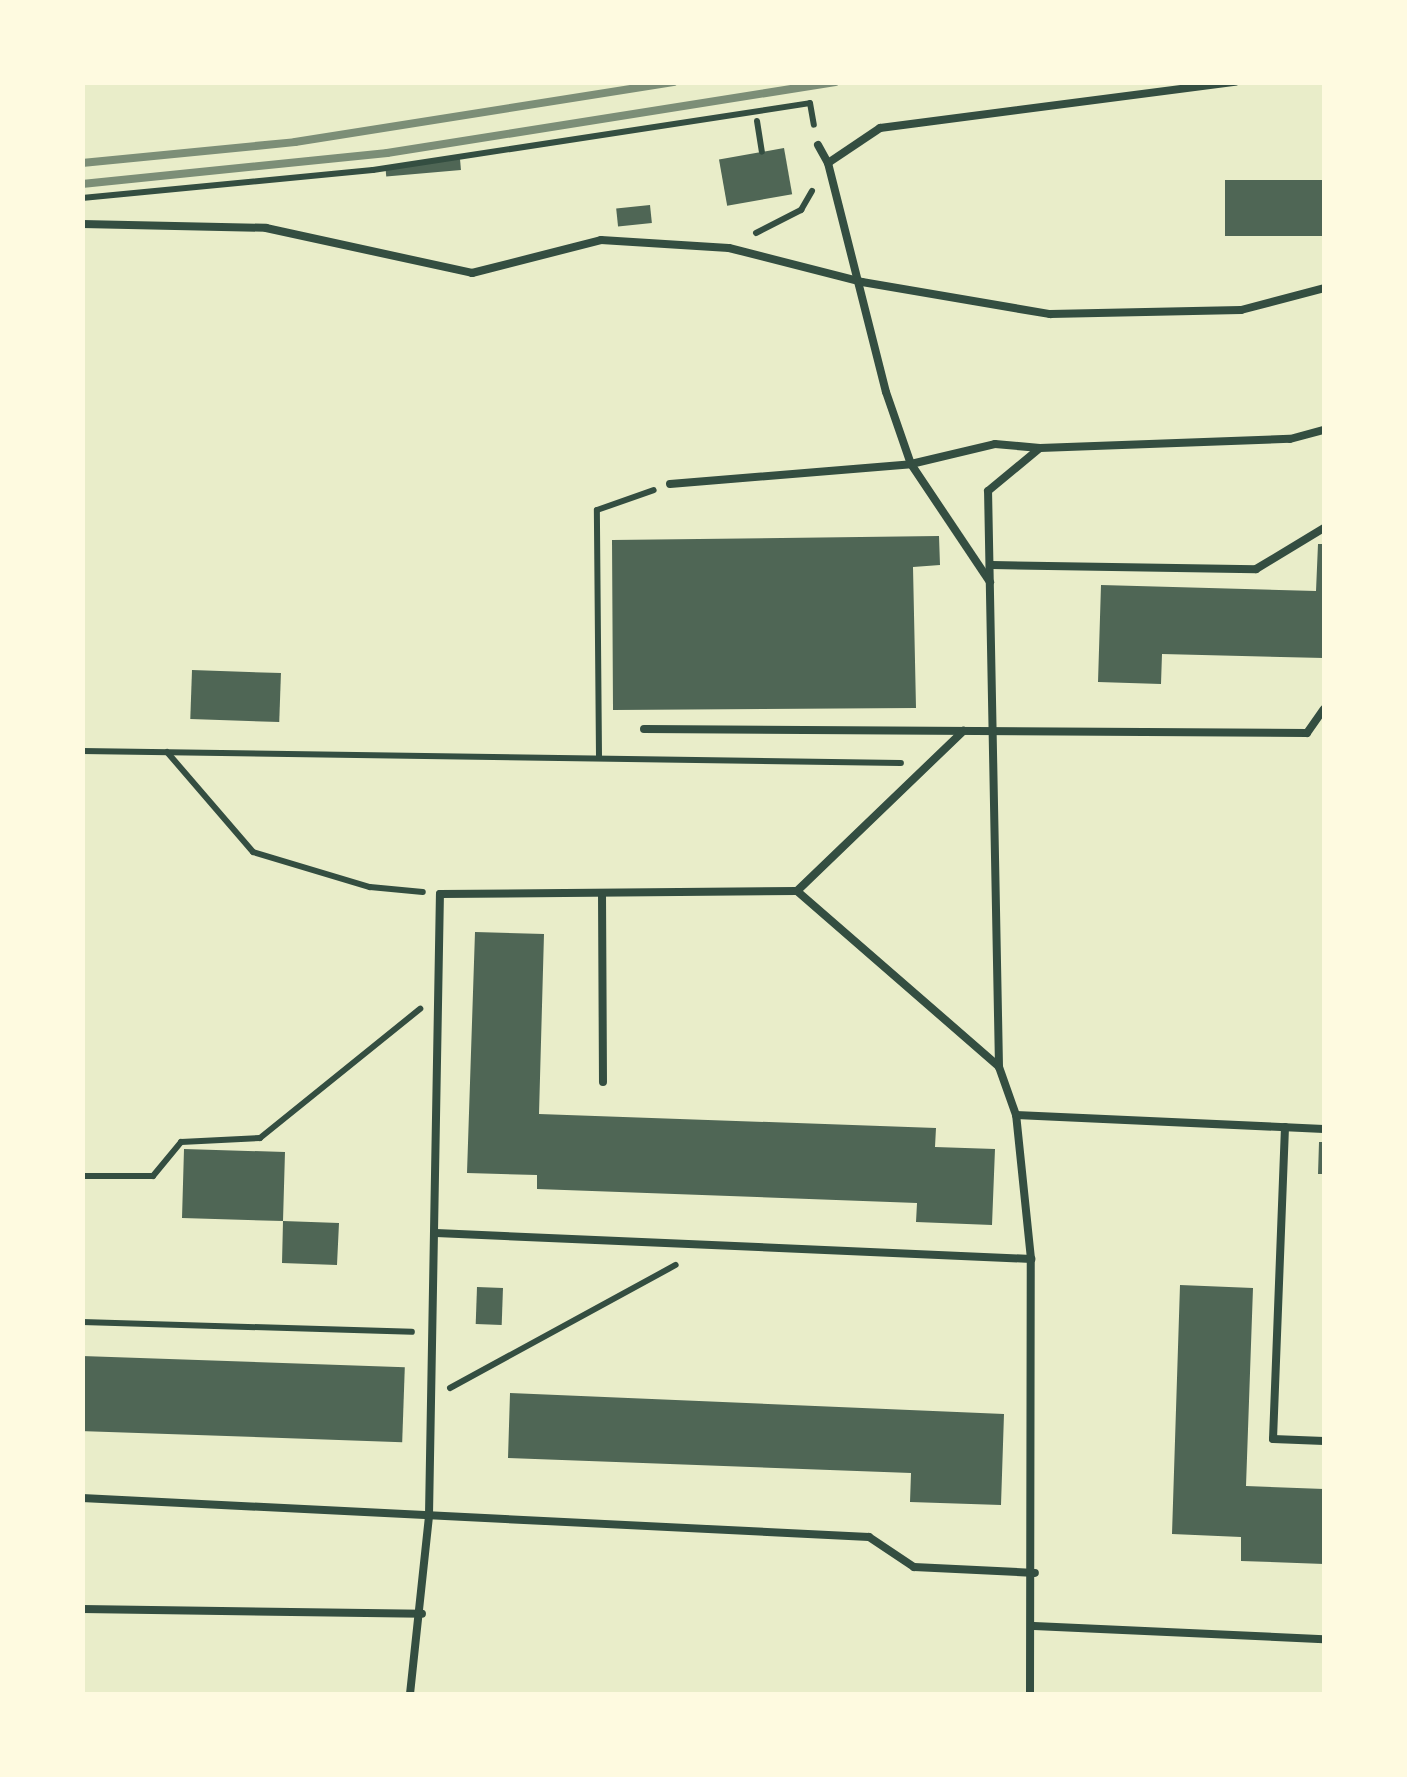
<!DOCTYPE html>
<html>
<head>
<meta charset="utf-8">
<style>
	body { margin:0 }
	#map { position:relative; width:1407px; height:1777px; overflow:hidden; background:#e9edc9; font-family:"PT Sans",sans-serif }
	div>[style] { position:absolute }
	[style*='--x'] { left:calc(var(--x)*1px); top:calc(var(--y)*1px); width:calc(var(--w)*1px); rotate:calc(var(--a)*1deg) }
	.building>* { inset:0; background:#4f6655; transform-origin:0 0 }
	.path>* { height:6px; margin:-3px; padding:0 3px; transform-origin:3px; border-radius:3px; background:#344e41 }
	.service>* { height:8px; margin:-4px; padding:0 4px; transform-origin:4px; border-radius:4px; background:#344e41 }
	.rail>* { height:8px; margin:-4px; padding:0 4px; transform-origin:4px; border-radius:4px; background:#7c8e77 }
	span { translate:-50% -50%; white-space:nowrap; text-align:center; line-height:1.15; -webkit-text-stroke:8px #fefae0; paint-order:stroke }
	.frame { position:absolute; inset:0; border:85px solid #fefae0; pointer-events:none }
</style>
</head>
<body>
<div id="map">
	<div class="building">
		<div style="left:784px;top:148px;width:47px;height:66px;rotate:80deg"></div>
		<div style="left:460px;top:159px;width:11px;height:75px;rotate:85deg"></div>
		<div style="left:1324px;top:180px;width:56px;height:99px;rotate:90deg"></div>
		<div style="left:650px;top:205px;width:18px;height:34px;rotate:84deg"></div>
		<div style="clip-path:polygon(939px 536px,940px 565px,913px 567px,916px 708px,613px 710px,612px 540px)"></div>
		<div style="clip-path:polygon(1318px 544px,1324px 544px,1324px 658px,1162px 654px,1161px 684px,1098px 682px,1101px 585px,1316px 591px)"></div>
		<div style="left:192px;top:670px;width:89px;height:49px;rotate:2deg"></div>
		<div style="clip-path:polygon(475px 932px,544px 934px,539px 1114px,936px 1128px,935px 1147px,995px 1149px,992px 1225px,916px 1222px,917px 1203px,537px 1189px,537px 1175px,467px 1173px)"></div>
		<div style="clip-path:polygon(1319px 1142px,1324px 1142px,1324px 1174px,1318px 1174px)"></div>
		<div style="clip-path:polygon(184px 1149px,285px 1152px,283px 1221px,339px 1223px,337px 1265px,282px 1263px,283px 1221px,182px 1218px)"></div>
		<div style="clip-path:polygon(1180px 1285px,1253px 1288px,1246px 1486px,1324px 1489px,1324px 1564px,1241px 1561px,1241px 1537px,1172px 1534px)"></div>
		<div style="left:477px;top:1287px;width:26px;height:37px;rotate:2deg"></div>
		<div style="left:82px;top:1356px;width:323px;height:75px;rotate:2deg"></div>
		<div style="clip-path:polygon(510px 1393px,1004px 1414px,1001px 1505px,910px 1502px,911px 1473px,508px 1458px)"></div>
	</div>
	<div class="path">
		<div style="--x:757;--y:121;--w:31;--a:81"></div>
		<div style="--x:82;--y:198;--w:292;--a:-5.5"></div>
		<div style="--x:373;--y:170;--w:442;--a:-8.7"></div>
		<div style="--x:810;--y:103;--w:22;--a:80"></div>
		<div style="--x:756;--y:233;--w:51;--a:-27.1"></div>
		<div style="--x:801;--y:210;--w:22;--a:-60"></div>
		<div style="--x:82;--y:751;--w:819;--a:0.84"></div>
		<div style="--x:167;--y:752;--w:132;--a:49.3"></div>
		<div style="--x:253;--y:852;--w:122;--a:16.7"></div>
		<div style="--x:370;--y:887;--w:53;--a:5.4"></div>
		<div style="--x:599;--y:756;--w:246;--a:-90.5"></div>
		<div style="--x:597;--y:510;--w:60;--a:-19.3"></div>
		<div style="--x:82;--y:1176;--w:71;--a:0"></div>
		<div style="--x:153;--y:1176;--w:44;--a:-50.5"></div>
		<div style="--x:181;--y:1142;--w:79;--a:-2.9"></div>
		<div style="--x:260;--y:1138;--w:206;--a:-38.9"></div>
		<div style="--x:82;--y:1322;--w:330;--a:1.7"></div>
		<div style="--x:450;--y:1388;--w:257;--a:-28.6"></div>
	</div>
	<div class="service">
		<div style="--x:818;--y:145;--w:21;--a:61"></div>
		<div style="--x:828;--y:163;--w:236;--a:75.8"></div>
		<div style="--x:886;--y:392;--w:76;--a:70.9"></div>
		<div style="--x:911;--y:464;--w:142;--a:56.2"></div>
		<div style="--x:828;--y:163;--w:63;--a:-33.9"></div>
		<div style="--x:880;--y:128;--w:358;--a:-7.4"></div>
		<div style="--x:82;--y:224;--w:184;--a:1.2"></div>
		<div style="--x:266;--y:228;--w:211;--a:12.3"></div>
		<div style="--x:472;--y:273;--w:133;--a:-14.3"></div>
		<div style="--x:601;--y:240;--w:128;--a:3.6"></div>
		<div style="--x:729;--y:248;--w:137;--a:14.3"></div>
		<div style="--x:862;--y:282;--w:191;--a:9.7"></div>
		<div style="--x:1050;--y:314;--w:191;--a:-1.2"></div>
		<div style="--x:1241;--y:310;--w:86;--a:-14.8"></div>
		<div style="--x:670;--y:484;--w:242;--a:-4.7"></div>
		<div style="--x:911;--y:464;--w:86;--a:-13.4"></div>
		<div style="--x:995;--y:444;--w:45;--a:5.1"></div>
		<div style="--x:992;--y:565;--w:264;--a:0.9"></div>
		<div style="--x:1256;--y:569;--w:79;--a:-31.1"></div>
		<div style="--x:644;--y:729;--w:663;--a:0.35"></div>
		<div style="--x:1307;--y:733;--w:29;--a:-55"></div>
		<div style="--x:797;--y:891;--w:231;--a:-43.9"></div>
		<div style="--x:602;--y:893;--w:189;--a:89.7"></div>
		<div style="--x:1016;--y:1115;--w:308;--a:2.6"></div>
		<div style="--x:1285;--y:1127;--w:312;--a:92.2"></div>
		<div style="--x:1273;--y:1439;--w:51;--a:2.2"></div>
		<div style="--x:436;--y:1233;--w:596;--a:2.5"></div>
		<div style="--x:82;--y:1498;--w:788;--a:2.84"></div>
		<div style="--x:869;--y:1537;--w:54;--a:33.7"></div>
		<div style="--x:914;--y:1567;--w:121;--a:2.8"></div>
		<div style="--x:82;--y:1609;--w:340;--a:0.8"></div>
		<div style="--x:1034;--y:1626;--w:290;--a:2.6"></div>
		<div style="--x:410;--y:1694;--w:180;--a:-83.9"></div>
		<div style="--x:429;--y:1515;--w:621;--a:-88.99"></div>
		<div style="--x:440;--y:894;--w:357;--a:-0.5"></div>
		<div style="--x:797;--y:891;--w:267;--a:41"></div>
		<div style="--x:1030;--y:1694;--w:435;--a:-89.9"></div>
		<div style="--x:1031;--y:1259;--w:145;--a:-95.9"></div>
		<div style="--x:1016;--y:1115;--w:51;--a:-109.5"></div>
		<div style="--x:999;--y:1067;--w:576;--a:-91.09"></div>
		<div style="--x:988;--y:491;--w:67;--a:-39.6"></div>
		<div style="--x:1040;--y:448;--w:250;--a:-2.1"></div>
		<div style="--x:1290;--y:439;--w:35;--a:-15"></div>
	</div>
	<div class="rail">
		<div style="--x:82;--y:163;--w:214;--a:-5.6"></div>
		<div style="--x:295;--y:142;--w:383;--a:-9"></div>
		<div style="--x:82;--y:184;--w:307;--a:-5.8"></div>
		<div style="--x:387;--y:153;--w:454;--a:-9"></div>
	</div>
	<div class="frame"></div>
</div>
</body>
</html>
